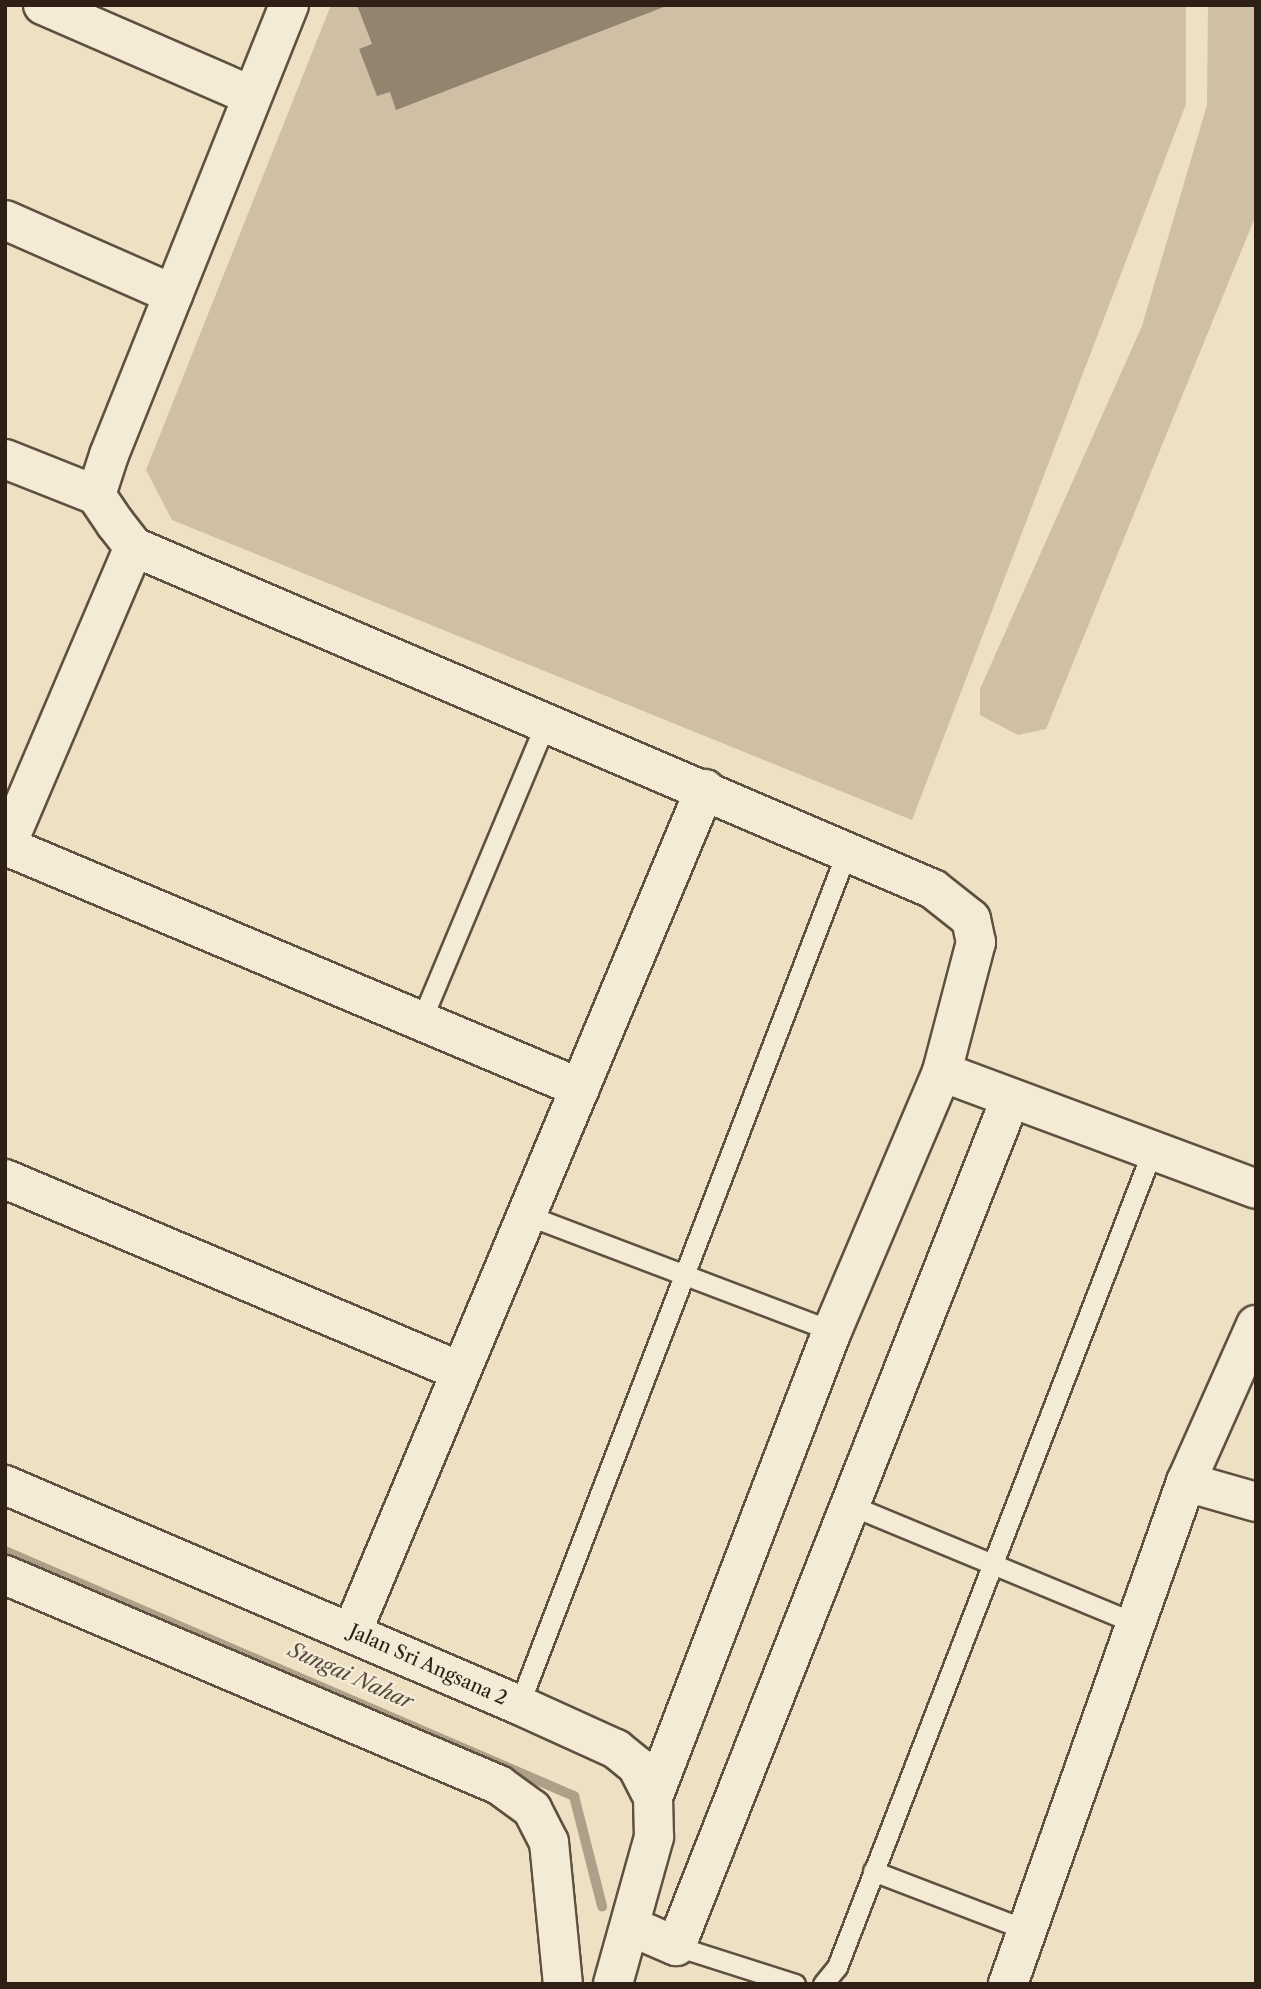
<!DOCTYPE html>
<html>
<head>
<meta charset="utf-8">
<style>
	body { margin:0 }
	#map { position:relative; width:1261px; height:1989px; overflow:hidden; background:#eee0c2; font-family:"Libre Caslon Text",serif }
	div>[style] { position:absolute }
	[style*='--x'] { left:calc(var(--x)*1px); top:calc(var(--y)*1px); width:calc(var(--w)*1px); rotate:calc(var(--a)*1deg) }
	.green>* { inset:0; background:#cebfa5 }
	.stream>* { height:10px; margin:-5px; padding:0 5px; transform-origin:5px; border-radius:5px; background:#ad9f88 }
	.building>* { inset:0; background:#92846f }
	.roads { filter:drop-shadow(2px 0 #5f5041) drop-shadow(-2px 0 #5f5041) drop-shadow(0 2px #5f5041) drop-shadow(0 -2px #5f5041) }
	.lane>* { height:19px; margin:-9.5px; padding:0 9.5px; transform-origin:9.5px; border-radius:9.5px; background:#f4ebd7 }
	.street>* { height:38px; margin:-19px; padding:0 19px; transform-origin:19px; border-radius:19px; background:#f4ebd7 }
	.secondary>* { height:38px; margin:-19px; padding:0 19px; transform-origin:19px; border-radius:19px; background:#f4ebd7 }
	span { translate:-50% -50%; white-space:nowrap; text-align:center; line-height:1.15; -webkit-text-stroke:5px #f4ebd7; paint-order:stroke }
	.street-label { font-size:19px; color:#2f2016 }
	.water-label { font-size:21px; color:#5b4c3e; font-style:italic }
	.frame { position:absolute; inset:0; border:7px solid #2f2016; pointer-events:none }
</style>
</head>
<body>
<div id="map">
	<div class="green">
		<div style="clip-path:polygon(331px 5px,1186px 5px,1186px 104px,912px 820px,172px 520px,146px 470px)"></div>
		<div style="clip-path:polygon(1208px 5px,1256px 5px,1256px 215px,1046px 729px,1018px 735px,980px 715px,980px 689px,1142px 326px,1207px 105px)"></div>
	</div>
	<div class="stream">
		<div style="--x:5;--y:1551;--w:620;--a:23.3"></div>
		<div style="--x:574;--y:1796;--w:114;--a:75.7"></div>
	</div>
	<div class="building">
		<div style="clip-path:polygon(357px 5px,669px 5px,396px 110px,390px 92px,377px 96px,359px 49px,372px 44px)"></div>
	</div>
	<div class="roads">
		<div class="lane">
			<div style="--x:421;--y:1021;--w:324;--a:-67.3"></div>
			<div style="--x:527;--y:1215;--w:326;--a:20.8"></div>
			<div style="--x:850;--y:1505;--w:308;--a:22.5"></div>
			<div style="--x:519;--y:1705;--w:915;--a:-68.99"></div>
			<div style="--x:873;--y:1871;--w:162;--a:21"></div>
			<div style="--x:676;--y:1946;--w:125;--a:17.7"></div>
			<div style="--x:823;--y:1984;--w:22;--a:-51"></div>
			<div style="--x:837;--y:1967;--w:872;--a:-68.88"></div>
		</div>
		<div class="street">
			<div style="--x:43;--y:5;--w:228;--a:23.5"></div>
			<div style="--x:289;--y:5;--w:485;--a:111.8"></div>
			<div style="--x:109;--y:455;--w:42;--a:108"></div>
			<div style="--x:96;--y:495;--w:34;--a:56"></div>
			<div style="--x:115;--y:523;--w:31;--a:52"></div>
			<div style="--x:134;--y:547;--w:869;--a:23.17"></div>
			<div style="--x:933;--y:889;--w:48;--a:38.3"></div>
			<div style="--x:971;--y:919;--w:24;--a:78"></div>
			<div style="--x:976;--y:942;--w:134;--a:104.7"></div>
			<div style="--x:942;--y:1072;--w:281;--a:113"></div>
			<div style="--x:832;--y:1331;--w:499;--a:111"></div>
			<div style="--x:5;--y:220;--w:184;--a:23.8"></div>
			<div style="--x:5;--y:459;--w:98;--a:21.6"></div>
			<div style="--x:6;--y:846;--w:623;--a:22.86"></div>
			<div style="--x:5;--y:849;--w:328;--a:-66.9"></div>
			<div style="--x:942;--y:1072;--w:335;--a:20.4"></div>
			<div style="--x:5;--y:1179;--w:495;--a:22.9"></div>
			<div style="--x:1186;--y:1482;--w:73;--a:15.9"></div>
			<div style="--x:5;--y:1575;--w:537;--a:23.03"></div>
			<div style="--x:499;--y:1785;--w:41;--a:36"></div>
			<div style="--x:532;--y:1809;--w:37;--a:63"></div>
			<div style="--x:549;--y:1842;--w:143;--a:84.4"></div>
			<div style="--x:352;--y:1632;--w:914;--a:-67.28"></div>
			<div style="--x:632;--y:1927;--w:48;--a:23.4"></div>
			<div style="--x:676;--y:1946;--w:910;--a:-68.46"></div>
			<div style="--x:1008;--y:1984;--w:533;--a:-70.48"></div>
			<div style="--x:1186;--y:1482;--w:172;--a:-66"></div>
		</div>
		<div class="secondary">
			<div style="--x:5;--y:1485;--w:559;--a:23.17"></div>
			<div style="--x:519;--y:1705;--w:107;--a:24.4"></div>
			<div style="--x:616;--y:1749;--w:27;--a:39"></div>
			<div style="--x:637;--y:1766;--w:35;--a:63"></div>
			<div style="--x:653;--y:1797;--w:40;--a:88.6"></div>
			<div style="--x:654;--y:1837;--w:153;--a:105.6"></div>
		</div>
	</div>
	<div class="street-label">
		<span style="left:428px;top:1665px;rotate:24deg">Jalan Sri Angsana 2</span>
	</div>
	<div class="water-label">
		<span style="left:351px;top:1676px;rotate:24deg">Sungai Nahar</span>
	</div>
	<div class="frame"></div>
</div>
</body>
</html>
